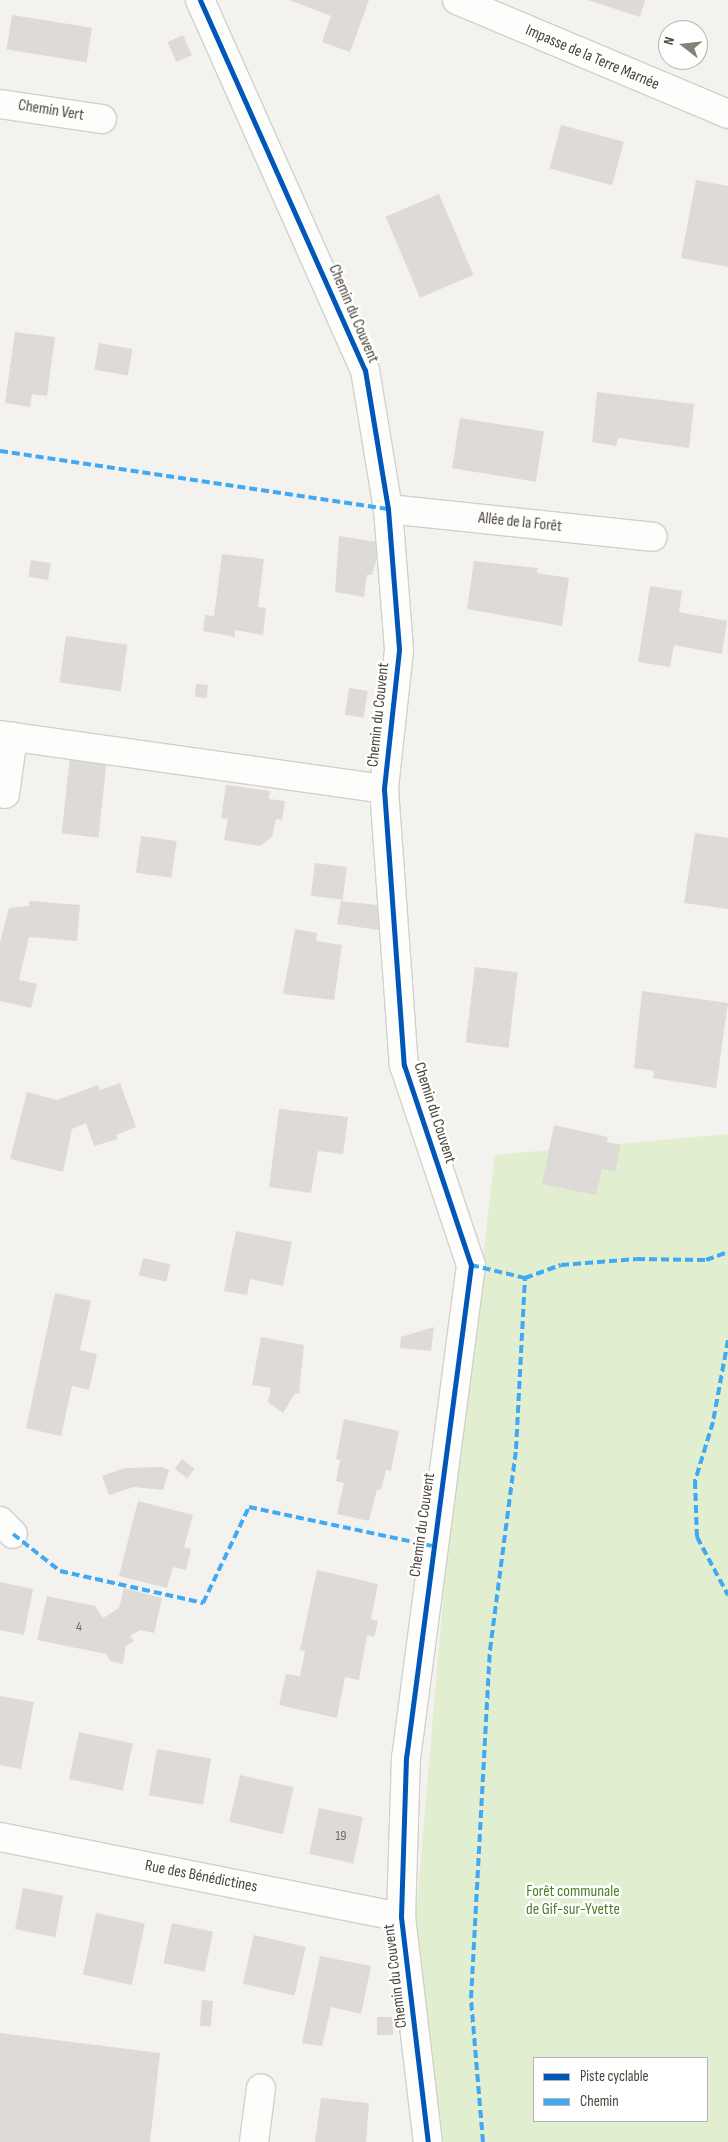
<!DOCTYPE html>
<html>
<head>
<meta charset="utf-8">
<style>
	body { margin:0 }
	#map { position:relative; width:728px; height:2142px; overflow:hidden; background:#f4f2ee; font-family:"Sofia Sans Condensed",sans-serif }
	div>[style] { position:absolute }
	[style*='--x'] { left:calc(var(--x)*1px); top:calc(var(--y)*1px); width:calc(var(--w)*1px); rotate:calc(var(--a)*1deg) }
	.green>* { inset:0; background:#e1eecf }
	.building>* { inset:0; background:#dedbd6; transform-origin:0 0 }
	.roads { filter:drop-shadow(1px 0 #d2d0cb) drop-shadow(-1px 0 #d2d0cb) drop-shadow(0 1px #d2d0cb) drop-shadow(0 -1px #d2d0cb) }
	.minor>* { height:28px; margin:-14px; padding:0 14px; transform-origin:14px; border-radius:14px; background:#fdfdfc }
	.quiet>* { height:4px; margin-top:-2px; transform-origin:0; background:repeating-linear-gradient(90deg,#3fa9f5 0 8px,transparent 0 12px) }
	.cycleway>* { height:5px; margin:-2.5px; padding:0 2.5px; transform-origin:2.5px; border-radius:2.5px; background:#0057b8 }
	span { translate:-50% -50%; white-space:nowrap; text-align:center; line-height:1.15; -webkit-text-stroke:5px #fff; paint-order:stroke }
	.number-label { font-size:14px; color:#706a61 }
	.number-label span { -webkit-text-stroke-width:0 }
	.street-label { font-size:16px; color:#4b4439 }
	.park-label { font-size:16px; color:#4a7f2a }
	.legend { position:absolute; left:533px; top:2057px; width:175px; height:65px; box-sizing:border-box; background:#fff; border:1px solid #b7b4b0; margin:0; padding:6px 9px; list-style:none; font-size:15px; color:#4b4439 }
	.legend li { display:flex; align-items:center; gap:10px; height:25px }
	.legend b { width:25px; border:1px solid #b7b4b0 }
	.north { position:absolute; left:658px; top:20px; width:50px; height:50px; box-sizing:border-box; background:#fff; border:1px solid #b7b4b0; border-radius:50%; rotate:286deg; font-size:14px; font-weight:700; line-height:20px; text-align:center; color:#4b4439 }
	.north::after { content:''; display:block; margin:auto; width:18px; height:22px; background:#868178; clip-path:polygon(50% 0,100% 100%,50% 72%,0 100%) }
</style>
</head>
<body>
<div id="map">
	<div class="green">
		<div style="clip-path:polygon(evenodd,728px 1134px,728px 2142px,443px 2142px,416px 1916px,446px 1564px,495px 1155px,728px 1134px,534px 2058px,707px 2058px,707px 2121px,534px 2121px,534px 2058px)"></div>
	</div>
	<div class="building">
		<div style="clip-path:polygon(289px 0,369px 0,350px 52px,322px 42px,331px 16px)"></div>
		<div style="clip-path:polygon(588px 0,645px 0,640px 17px)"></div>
		<div style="left:12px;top:15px;width:81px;height:35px;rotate:9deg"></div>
		<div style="left:183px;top:35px;width:22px;height:17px;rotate:66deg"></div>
		<div style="left:561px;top:125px;width:65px;height:45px;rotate:15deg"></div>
		<div style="clip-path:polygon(696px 180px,728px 186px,728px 267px,681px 258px)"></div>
		<div style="left:439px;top:194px;width:88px;height:58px;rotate:67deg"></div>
		<div style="clip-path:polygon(15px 332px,55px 337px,47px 396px,32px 394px,30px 407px,5px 403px)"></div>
		<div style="left:99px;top:343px;width:34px;height:27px;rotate:10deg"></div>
		<div style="clip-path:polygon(597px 392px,694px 404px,689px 448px,618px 438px,616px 446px,592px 442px)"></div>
		<div style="left:460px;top:418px;width:85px;height:51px;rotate:9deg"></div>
		<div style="clip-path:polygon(339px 536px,377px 542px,376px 546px,380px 547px,372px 575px,367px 575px,364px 597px,335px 592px)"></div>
		<div style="clip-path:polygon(222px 554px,264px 559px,258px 607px,266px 608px,263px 635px,235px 630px,235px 637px,203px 631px,205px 615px,214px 616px)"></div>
		<div style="left:31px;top:560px;width:20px;height:17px;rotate:9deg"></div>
		<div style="clip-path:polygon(474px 561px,538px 568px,537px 573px,569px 578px,562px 626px,467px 609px)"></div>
		<div style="clip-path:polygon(650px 586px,682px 591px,679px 612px,727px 621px,722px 654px,674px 645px,670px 667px,638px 662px)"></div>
		<div style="left:66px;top:636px;width:62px;height:47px;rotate:8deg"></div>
		<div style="left:196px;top:684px;width:12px;height:13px;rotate:5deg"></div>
		<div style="left:349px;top:688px;width:19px;height:27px;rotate:9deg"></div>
		<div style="left:70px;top:755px;width:37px;height:79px;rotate:6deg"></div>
		<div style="clip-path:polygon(226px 785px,270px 791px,269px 799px,285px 801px,282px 820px,276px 819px,272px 837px,260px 846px,224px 840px,228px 819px,221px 818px)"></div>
		<div style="clip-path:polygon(695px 833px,728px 838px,728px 909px,684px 903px)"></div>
		<div style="left:141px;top:836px;width:36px;height:37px;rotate:8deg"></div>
		<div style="left:315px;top:863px;width:32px;height:33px;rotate:7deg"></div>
		<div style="clip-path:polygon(29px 901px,80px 905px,77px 941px,29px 937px,19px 980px,37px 984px,31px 1008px,0 1001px,0 942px,9px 908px,29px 906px)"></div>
		<div style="clip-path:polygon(341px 901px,377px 905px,379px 930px,337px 924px)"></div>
		<div style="clip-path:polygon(295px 929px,317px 933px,316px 941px,342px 945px,334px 1000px,283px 994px)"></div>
		<div style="left:475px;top:967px;width:43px;height:76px;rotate:7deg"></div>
		<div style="clip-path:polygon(642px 991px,728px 1003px,716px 1088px,653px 1078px,654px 1071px,634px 1068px)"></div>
		<div style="clip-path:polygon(120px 1083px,136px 1127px,116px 1135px,118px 1139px,94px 1146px,86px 1123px,72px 1129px,63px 1172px,10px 1159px,27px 1092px,57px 1100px,98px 1085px,100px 1090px)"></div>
		<div style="clip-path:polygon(279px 1109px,348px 1117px,343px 1154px,318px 1151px,311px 1193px,269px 1187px)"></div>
		<div style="clip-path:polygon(554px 1125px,608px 1137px,607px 1142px,621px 1145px,615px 1172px,602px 1169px,596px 1195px,542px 1184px)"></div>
		<div style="clip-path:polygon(236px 1231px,292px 1242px,283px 1286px,250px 1279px,247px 1295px,224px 1291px)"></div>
		<div style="left:143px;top:1258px;width:28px;height:18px;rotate:13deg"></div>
		<div style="clip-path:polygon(55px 1293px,91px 1301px,80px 1350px,97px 1354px,89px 1390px,72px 1386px,61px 1436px,26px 1428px)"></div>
		<div style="clip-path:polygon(434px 1327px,431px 1351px,400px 1348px,401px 1337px)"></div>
		<div style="clip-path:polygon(261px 1337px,304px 1345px,299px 1394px,295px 1393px,283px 1413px,268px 1402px,271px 1388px,252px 1385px)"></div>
		<div style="clip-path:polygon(344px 1419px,399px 1431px,391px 1471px,386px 1470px,381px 1490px,377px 1489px,369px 1521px,337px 1514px,344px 1483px,336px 1481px,340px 1460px,336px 1459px)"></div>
		<div style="left:182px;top:1459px;width:16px;height:12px;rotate:38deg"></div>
		<div style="clip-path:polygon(162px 1467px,169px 1470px,163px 1490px,134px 1487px,109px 1495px,102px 1476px,125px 1468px)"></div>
		<div style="clip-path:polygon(138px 1501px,193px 1515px,184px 1547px,191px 1549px,186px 1570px,173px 1567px,167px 1588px,119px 1576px)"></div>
		<div style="clip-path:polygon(317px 1570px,378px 1584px,371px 1619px,378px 1621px,374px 1637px,367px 1635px,359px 1680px,345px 1677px,337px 1718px,279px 1705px,286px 1674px,300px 1676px,305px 1651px,300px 1650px)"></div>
		<div style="clip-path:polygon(0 1582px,33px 1589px,24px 1635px,0 1630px)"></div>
		<div style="clip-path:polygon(124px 1588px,162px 1598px,154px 1633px,140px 1630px,130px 1636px,134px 1641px,126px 1646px,123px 1664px,110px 1661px,106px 1654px,37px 1640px,47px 1596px,95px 1606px,103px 1618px,119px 1608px)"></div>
		<div style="clip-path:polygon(0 1696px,34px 1702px,21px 1769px,0 1765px)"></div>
		<div style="left:79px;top:1732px;width:55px;height:48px;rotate:12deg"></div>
		<div style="left:157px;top:1749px;width:55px;height:47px;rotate:10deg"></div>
		<div style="left:240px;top:1775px;width:55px;height:48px;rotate:13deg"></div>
		<div style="left:319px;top:1808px;width:45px;height:47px;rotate:12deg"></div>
		<div style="left:23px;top:1888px;width:41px;height:42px;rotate:11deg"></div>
		<div style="left:96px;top:1913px;width:50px;height:63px;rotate:12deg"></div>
		<div style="left:172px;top:1923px;width:42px;height:41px;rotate:12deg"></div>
		<div style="left:254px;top:1935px;width:53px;height:50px;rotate:13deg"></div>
		<div style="clip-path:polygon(320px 1956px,371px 1966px,361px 2014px,331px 2007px,322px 2046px,302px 2043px)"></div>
		<div style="left:202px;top:2000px;width:11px;height:26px;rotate:5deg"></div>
		<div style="left:393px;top:2017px;width:18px;height:16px;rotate:90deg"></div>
		<div style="clip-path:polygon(0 2033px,160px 2053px,150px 2142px,0 2142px)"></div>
		<div style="clip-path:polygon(321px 2098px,369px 2103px,366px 2142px,315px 2142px)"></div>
	</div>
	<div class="roads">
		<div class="minor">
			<div style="--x:200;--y:0;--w:405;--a:66"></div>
			<div style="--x:365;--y:370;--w:141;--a:80.6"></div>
			<div style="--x:388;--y:509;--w:141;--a:85.5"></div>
			<div style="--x:399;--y:650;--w:140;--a:96.2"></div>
			<div style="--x:384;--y:789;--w:277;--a:85.9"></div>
			<div style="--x:404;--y:1065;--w:211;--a:71.5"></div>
			<div style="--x:471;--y:1265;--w:496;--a:97.5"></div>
			<div style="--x:406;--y:1757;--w:160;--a:91.8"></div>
			<div style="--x:401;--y:1917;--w:227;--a:83.2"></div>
			<div style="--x:457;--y:0;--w:294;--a:22.8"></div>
			<div style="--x:0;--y:104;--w:103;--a:8.4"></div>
			<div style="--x:388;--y:509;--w:266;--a:6"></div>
			<div style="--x:0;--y:735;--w:388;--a:8"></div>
			<div style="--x:5;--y:794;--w:58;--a:-82"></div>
			<div style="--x:0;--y:1521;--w:18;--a:45"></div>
			<div style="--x:0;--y:1837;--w:409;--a:11.3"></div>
			<div style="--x:254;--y:2142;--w:54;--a:-82.6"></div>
		</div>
	</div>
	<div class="quiet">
		<div style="--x:0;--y:451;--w:392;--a:8.5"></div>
		<div style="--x:471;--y:1265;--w:56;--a:13.5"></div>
		<div style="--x:525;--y:1278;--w:38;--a:-20"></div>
		<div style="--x:561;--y:1265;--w:76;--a:-4.5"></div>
		<div style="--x:637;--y:1259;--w:69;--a:0.8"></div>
		<div style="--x:706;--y:1260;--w:23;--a:-20"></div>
		<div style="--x:728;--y:1340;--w:83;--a:100.4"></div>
		<div style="--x:713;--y:1422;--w:62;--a:107"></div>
		<div style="--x:695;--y:1481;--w:56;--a:88"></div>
		<div style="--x:697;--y:1537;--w:66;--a:61.9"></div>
		<div style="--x:13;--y:1534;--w:60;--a:38.2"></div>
		<div style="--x:60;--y:1571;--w:147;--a:12.6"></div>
		<div style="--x:203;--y:1603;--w:106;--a:-64.4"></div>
		<div style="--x:249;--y:1507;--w:187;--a:12"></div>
		<div style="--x:483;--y:2142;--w:144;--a:-94.8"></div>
		<div style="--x:471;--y:1998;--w:349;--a:-86.9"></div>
		<div style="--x:490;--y:1650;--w:203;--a:-82.6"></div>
		<div style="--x:516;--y:1449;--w:171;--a:-87"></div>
	</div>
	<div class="cycleway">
		<div style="--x:200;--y:0;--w:405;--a:66"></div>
		<div style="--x:365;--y:370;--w:141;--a:80.6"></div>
		<div style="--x:388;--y:509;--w:141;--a:85.5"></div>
		<div style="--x:399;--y:650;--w:140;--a:96.2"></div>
		<div style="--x:384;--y:789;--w:277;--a:85.9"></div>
		<div style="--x:404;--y:1065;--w:211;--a:71.5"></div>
		<div style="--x:471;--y:1265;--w:496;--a:97.5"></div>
		<div style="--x:406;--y:1757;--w:160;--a:91.8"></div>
		<div style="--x:401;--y:1917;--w:227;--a:83.2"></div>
	</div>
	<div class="number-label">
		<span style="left:79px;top:1627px">4</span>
		<span style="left:341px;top:1836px">19</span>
	</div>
	<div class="street-label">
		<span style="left:592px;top:58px;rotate:23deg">Impasse de la Terre Marnée</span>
		<span style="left:51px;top:111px;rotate:9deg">Chemin Vert</span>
		<span style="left:353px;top:314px;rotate:67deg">Chemin du Couvent</span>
		<span style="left:520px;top:523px;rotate:6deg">Allée de la Forêt</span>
		<span style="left:379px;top:715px;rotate:-84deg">Chemin du Couvent</span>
		<span style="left:434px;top:1113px;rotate:72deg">Chemin du Couvent</span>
		<span style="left:423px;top:1525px;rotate:-82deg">Chemin du Couvent</span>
		<span style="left:201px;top:1877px;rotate:11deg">Rue des Bénédictines</span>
		<span style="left:396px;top:1976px;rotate:-97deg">Chemin du Couvent</span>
	</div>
	<div class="park-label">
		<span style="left:573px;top:1901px">Forêt communale<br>de Gif-sur-Yvette</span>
	</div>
	<ul class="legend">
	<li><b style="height:6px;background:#0057b8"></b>Piste cyclable</li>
	<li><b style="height:6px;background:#3fa9f5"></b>Chemin</li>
	</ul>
	<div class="north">N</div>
</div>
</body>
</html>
